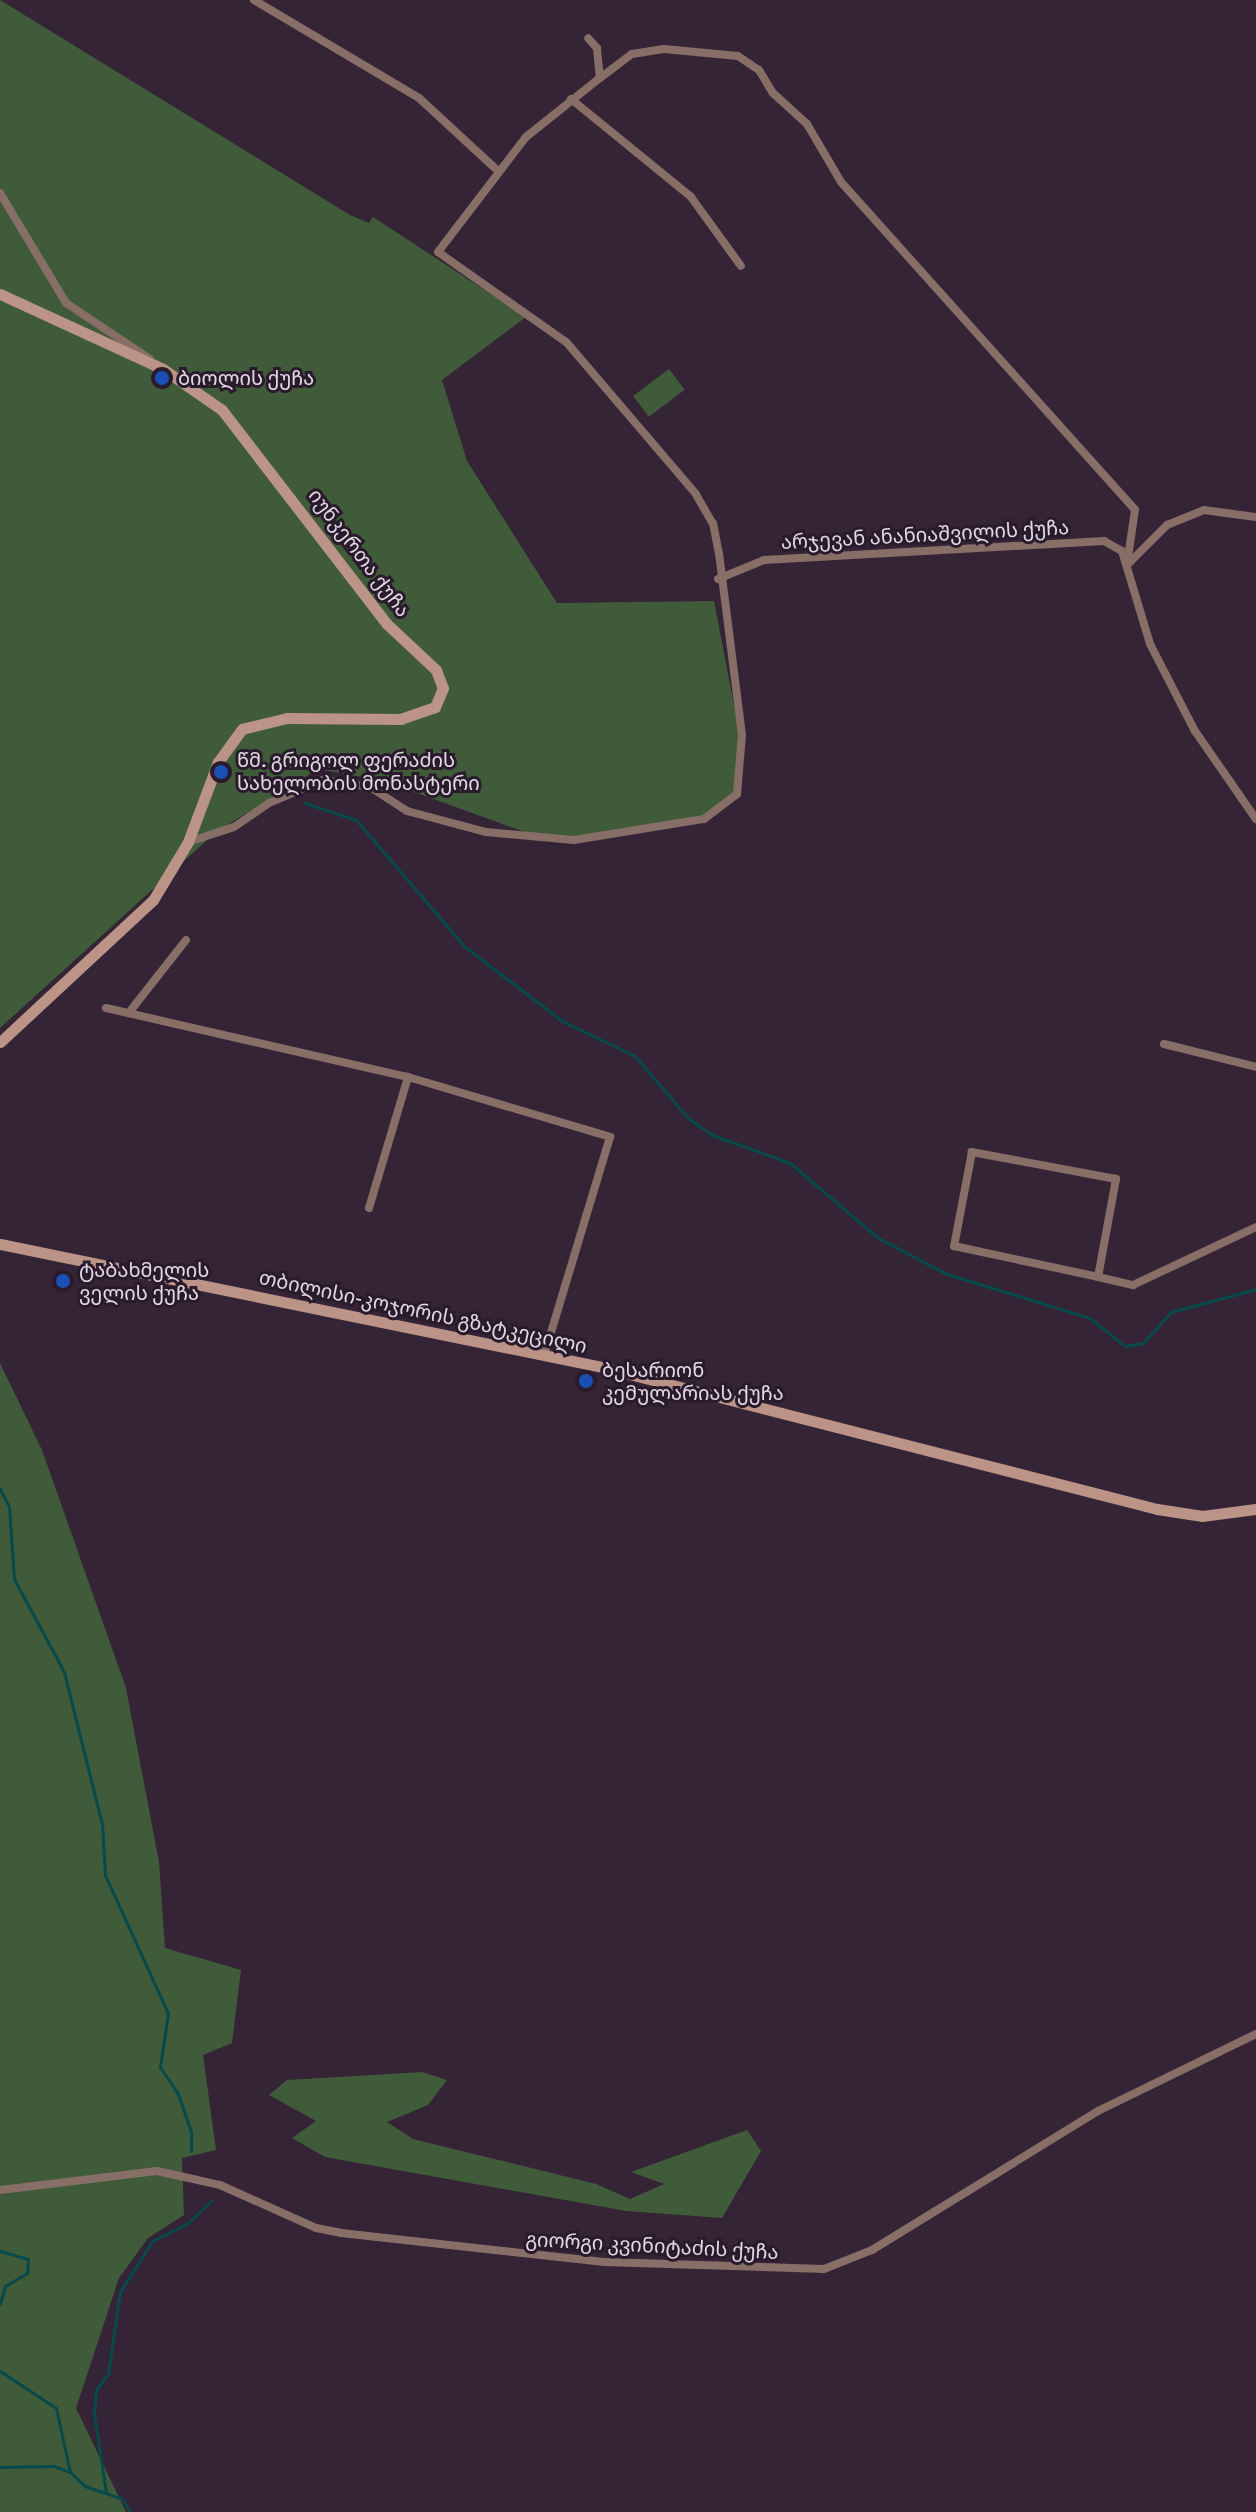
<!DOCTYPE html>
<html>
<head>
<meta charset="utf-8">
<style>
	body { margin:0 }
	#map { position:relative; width:1256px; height:2512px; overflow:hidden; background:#342436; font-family:Signika,"Noto Sans Georgian",sans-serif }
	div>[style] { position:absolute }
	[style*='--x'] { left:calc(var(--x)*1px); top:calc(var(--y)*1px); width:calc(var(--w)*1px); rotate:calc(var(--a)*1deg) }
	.green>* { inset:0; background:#3f5b39; transform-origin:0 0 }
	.stream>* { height:3px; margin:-1.5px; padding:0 1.5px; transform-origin:1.5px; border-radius:1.5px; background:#064a4b }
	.street>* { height:8px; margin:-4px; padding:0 4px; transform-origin:4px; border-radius:4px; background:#876e66 }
	.secondary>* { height:11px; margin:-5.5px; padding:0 5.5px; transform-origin:5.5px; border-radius:5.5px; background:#bc9487 }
	.dots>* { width:22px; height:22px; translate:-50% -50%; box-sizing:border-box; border:4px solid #291a2c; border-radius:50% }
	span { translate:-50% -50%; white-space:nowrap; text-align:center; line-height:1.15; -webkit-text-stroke:6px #291a2c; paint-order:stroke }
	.poi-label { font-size:20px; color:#e2d8e4 }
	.left { translate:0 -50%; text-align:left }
	.street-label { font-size:20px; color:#e2d8e4 }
</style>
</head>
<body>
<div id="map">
	<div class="green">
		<div style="clip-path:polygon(0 0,350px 215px,369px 223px,373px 217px,526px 317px,442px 380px,467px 461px,557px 603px,714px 601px,740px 736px,734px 793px,704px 817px,573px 838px,533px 835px,384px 781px,318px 769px,216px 832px,0 1028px)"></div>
		<div style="left:669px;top:369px;width:26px;height:45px;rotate:53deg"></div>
		<div style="clip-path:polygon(0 1363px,42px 1450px,126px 1688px,159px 1862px,165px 1948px,241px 1970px,232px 2043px,203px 2055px,216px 2150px,182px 2158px,184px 2215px,148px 2238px,119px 2278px,76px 2408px,126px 2512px,0 2512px)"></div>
		<div style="clip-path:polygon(422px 2072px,447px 2080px,428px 2105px,387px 2122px,413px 2139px,596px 2184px,630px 2199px,664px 2184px,631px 2172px,747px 2130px,761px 2151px,722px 2218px,626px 2211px,325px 2157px,292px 2138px,316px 2121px,269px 2095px,287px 2080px)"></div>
	</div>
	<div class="stream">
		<div style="--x:305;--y:803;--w:54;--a:18.4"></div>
		<div style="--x:356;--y:820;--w:166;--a:49.4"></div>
		<div style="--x:464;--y:946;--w:123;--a:37.4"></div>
		<div style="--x:562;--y:1021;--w:81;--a:25.6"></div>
		<div style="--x:635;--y:1056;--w:82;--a:49.5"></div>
		<div style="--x:688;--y:1118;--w:29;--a:35"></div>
		<div style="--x:712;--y:1135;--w:83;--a:19.7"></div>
		<div style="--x:790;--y:1163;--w:116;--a:40.4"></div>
		<div style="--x:878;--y:1238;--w:78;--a:27.6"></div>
		<div style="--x:947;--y:1274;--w:150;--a:17.1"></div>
		<div style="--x:1090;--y:1318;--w:45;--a:38.7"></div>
		<div style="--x:1125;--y:1346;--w:18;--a:-9"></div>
		<div style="--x:1143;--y:1343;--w:42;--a:-47.9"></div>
		<div style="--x:1171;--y:1312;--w:88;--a:-15.1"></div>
		<div style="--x:0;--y:1489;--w:20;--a:63"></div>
		<div style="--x:9;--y:1507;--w:72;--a:86"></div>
		<div style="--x:14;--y:1579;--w:106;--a:61.7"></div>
		<div style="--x:64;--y:1672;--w:157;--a:76"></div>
		<div style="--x:102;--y:1824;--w:51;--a:86.6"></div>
		<div style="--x:105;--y:1875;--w:152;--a:65.5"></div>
		<div style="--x:168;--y:2013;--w:55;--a:98.4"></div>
		<div style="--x:160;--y:2067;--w:32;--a:56"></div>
		<div style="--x:178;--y:2094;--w:39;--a:71"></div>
		<div style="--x:191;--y:2131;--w:20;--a:90"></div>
		<div style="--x:0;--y:2251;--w:29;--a:16"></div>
		<div style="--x:28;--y:2259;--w:14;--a:94"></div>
		<div style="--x:27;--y:2273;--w:26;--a:149"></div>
		<div style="--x:5;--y:2286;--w:19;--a:106"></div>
		<div style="--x:0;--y:2371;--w:67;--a:33.5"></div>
		<div style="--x:56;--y:2408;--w:66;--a:77.7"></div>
		<div style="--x:70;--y:2472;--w:21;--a:43"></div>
		<div style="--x:85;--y:2486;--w:39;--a:19"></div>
		<div style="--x:122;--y:2499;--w:15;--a:58"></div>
		<div style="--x:0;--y:2467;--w:54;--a:-1.1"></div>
		<div style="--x:54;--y:2466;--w:17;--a:21"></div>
		<div style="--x:106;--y:2493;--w:80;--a:-98.6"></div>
		<div style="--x:94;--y:2414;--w:24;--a:-85"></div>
		<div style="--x:96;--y:2390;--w:20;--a:-53"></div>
		<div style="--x:108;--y:2374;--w:83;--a:-81.7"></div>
		<div style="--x:120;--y:2292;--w:60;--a:-57.9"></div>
		<div style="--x:152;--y:2241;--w:40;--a:-26.6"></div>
		<div style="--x:188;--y:2223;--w:32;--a:-44"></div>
	</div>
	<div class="street">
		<div style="--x:254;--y:0;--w:192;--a:30.7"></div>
		<div style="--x:419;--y:98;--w:108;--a:42.7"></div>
		<div style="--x:600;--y:78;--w:40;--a:-37"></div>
		<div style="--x:632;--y:54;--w:32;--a:-9"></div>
		<div style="--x:664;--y:49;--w:74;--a:5.4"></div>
		<div style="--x:738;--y:56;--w:25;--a:34"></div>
		<div style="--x:759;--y:70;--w:27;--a:59"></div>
		<div style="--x:773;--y:93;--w:46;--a:42.4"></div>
		<div style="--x:807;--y:124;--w:67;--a:59.6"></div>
		<div style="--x:841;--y:182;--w:440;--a:48.1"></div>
		<div style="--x:1135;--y:510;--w:55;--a:98.4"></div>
		<div style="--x:571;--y:99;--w:155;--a:39.2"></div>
		<div style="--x:691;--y:197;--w:85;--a:54.1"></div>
		<div style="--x:0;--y:193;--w:128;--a:59"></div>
		<div style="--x:66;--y:303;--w:101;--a:33.7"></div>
		<div style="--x:1128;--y:564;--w:55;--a:-45"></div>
		<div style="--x:1167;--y:525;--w:40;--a:-22"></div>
		<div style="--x:1204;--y:510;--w:52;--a:7.7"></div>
		<div style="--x:718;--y:579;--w:50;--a:-22.4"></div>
		<div style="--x:764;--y:560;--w:341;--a:-3.2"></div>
		<div style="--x:1104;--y:541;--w:21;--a:29"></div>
		<div style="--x:1122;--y:551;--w:97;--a:73.2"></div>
		<div style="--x:1150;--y:644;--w:98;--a:62.7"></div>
		<div style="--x:1195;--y:731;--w:107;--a:55.3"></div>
		<div style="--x:188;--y:842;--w:48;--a:-18.1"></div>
		<div style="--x:234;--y:827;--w:42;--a:-34.4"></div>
		<div style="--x:269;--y:803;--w:59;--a:-23.1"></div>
		<div style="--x:323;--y:780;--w:48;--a:8.5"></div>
		<div style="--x:370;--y:787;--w:44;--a:33"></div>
		<div style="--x:407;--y:811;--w:82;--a:14.9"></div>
		<div style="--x:486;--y:832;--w:88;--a:5.2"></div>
		<div style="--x:574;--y:840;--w:132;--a:-9.2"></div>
		<div style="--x:704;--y:819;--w:41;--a:-37.1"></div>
		<div style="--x:737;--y:794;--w:59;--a:-85.2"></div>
		<div style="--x:742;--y:735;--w:182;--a:-97.2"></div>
		<div style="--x:719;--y:554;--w:31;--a:-101"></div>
		<div style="--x:713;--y:524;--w:34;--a:-120"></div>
		<div style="--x:696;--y:494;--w:200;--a:-130.5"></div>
		<div style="--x:566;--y:342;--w:156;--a:-144.9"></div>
		<div style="--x:438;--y:252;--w:145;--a:-52.6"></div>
		<div style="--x:526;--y:137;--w:95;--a:-38.6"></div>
		<div style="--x:600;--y:78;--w:30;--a:-96"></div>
		<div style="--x:597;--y:48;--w:13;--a:-132"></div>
		<div style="--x:106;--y:1008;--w:310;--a:12.9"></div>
		<div style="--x:131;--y:1010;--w:89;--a:-51.8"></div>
		<div style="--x:1164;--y:1044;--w:95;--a:14"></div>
		<div style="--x:369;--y:1208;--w:137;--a:-73.4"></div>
		<div style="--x:408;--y:1077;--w:211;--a:16.5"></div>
		<div style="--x:610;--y:1137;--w:229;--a:106.8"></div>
		<div style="--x:1098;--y:1277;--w:100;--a:-79.6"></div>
		<div style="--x:1116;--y:1179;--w:147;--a:-169.4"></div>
		<div style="--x:972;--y:1152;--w:96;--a:100.8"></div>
		<div style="--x:954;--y:1246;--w:147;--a:12.1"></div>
		<div style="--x:1098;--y:1277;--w:36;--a:13"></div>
		<div style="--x:1133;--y:1285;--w:136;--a:-25.2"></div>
		<div style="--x:0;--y:2190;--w:158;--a:-6.9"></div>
		<div style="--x:157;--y:2171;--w:65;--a:12.5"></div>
		<div style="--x:220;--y:2185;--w:105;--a:24.1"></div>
		<div style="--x:316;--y:2228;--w:25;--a:11"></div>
		<div style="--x:341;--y:2233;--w:265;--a:6.3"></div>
		<div style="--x:604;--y:2262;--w:220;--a:1.8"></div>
		<div style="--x:824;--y:2269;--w:52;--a:-21.6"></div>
		<div style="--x:872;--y:2250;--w:265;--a:-31.6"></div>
		<div style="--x:1098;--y:2111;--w:176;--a:-26"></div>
	</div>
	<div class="secondary">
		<div style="--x:0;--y:294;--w:179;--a:24.7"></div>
		<div style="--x:163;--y:369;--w:72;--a:34.8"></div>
		<div style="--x:222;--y:410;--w:270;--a:52.4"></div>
		<div style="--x:387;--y:624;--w:67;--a:43.2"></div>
		<div style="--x:436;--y:670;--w:19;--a:69"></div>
		<div style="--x:443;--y:688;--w:21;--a:113"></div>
		<div style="--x:435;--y:707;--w:36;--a:161"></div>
		<div style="--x:401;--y:719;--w:114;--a:-179.5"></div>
		<div style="--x:287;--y:718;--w:46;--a:166.3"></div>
		<div style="--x:242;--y:729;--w:41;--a:126"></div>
		<div style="--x:218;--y:762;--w:85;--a:110.6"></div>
		<div style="--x:188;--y:842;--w:68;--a:121.1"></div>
		<div style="--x:153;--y:900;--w:209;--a:137.1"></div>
		<div style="--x:0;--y:1244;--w:614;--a:11.55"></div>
		<div style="--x:602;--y:1367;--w:573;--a:14.35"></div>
		<div style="--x:1157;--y:1509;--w:46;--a:8.8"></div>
		<div style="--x:1202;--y:1516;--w:54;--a:-7.4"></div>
	</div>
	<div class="dots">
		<div style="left:162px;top:378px;background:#1a4fb4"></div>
		<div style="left:221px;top:772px;background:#1a4fb4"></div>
		<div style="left:63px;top:1281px;background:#1a4fb4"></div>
		<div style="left:586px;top:1381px;background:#1a4fb4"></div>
	</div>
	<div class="poi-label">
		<span class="left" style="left:178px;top:378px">ბიოლის ქუჩა</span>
		<span class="left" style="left:237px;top:772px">წმ. გრიგოლ ფერაძის<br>სახელობის მონასტერი</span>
		<span class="left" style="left:79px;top:1282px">ტაბახმელის<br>ველის ქუჩა</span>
		<span class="left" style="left:602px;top:1382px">ბესარიონ<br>კემულარიას ქუჩა</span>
	</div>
	<div class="street-label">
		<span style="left:925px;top:535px;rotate:-3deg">არჯევან ანანიაშვილის ქუჩა</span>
		<span style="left:359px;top:553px;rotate:53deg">იუნკერთა ქუჩა</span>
		<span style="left:423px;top:1312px;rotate:12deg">თბილისი-კოჯორის გზატკეცილი</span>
		<span style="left:652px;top:2246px;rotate:3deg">გიორგი კვინიტაძის ქუჩა</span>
	</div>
</div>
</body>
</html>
